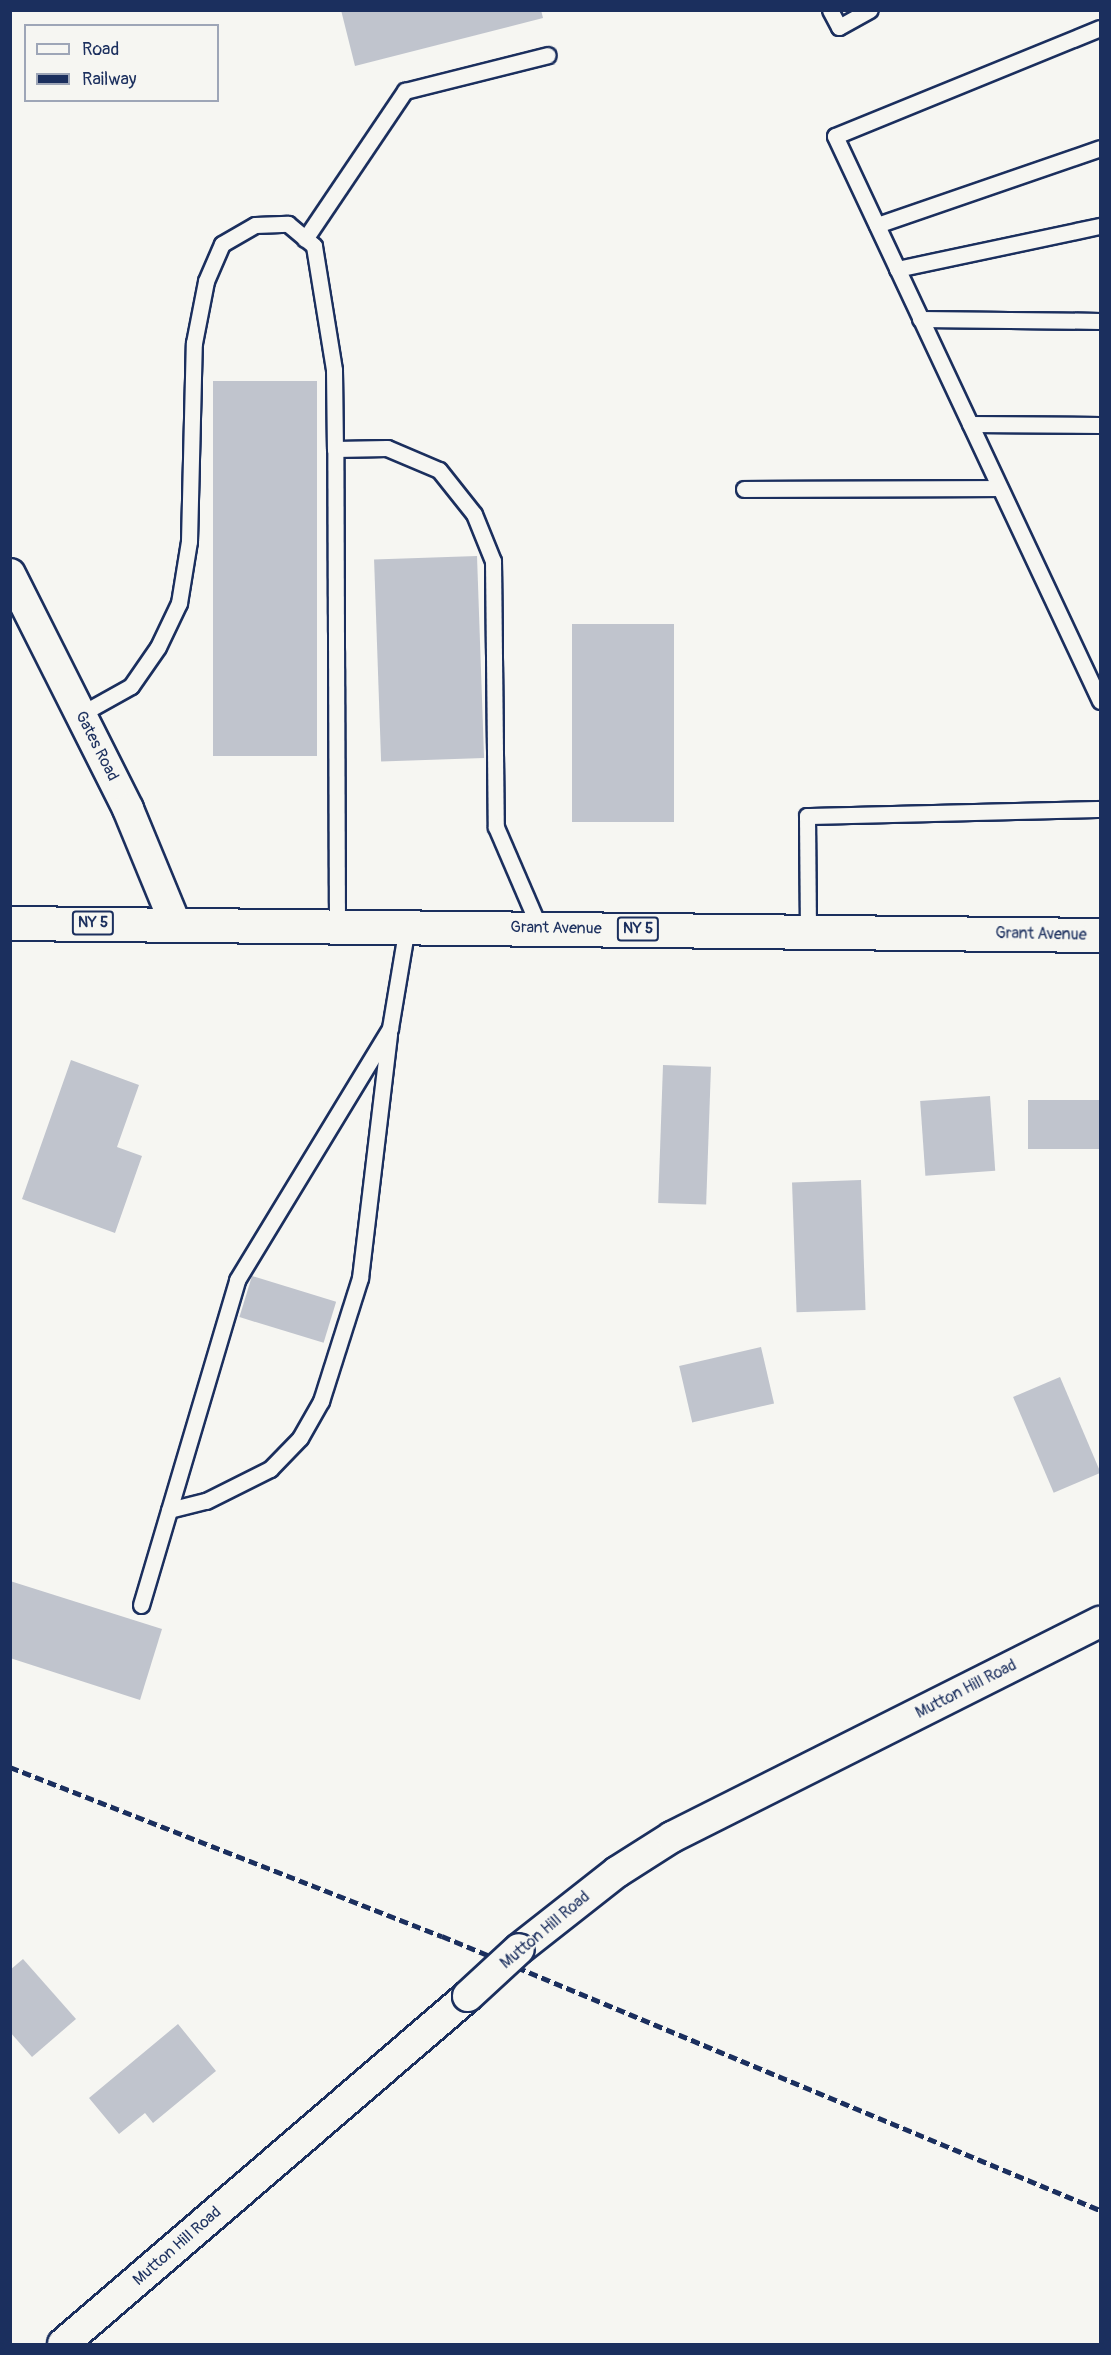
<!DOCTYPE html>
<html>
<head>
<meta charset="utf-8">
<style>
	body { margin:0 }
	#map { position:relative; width:1111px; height:2355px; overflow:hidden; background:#f6f6f2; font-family:Pangolin,sans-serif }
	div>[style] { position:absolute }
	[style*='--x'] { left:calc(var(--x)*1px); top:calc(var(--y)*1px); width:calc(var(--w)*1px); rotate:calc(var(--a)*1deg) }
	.building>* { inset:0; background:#c0c4cd; transform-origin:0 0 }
	.roads { filter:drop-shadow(2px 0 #1b2f5e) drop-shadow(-2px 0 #1b2f5e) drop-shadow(0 2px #1b2f5e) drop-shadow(0 -2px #1b2f5e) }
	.service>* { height:15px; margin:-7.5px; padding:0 7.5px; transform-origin:7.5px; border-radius:7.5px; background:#f6f6f2 }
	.minor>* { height:30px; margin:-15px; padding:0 15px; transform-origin:15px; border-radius:15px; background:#f6f6f2 }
	.trunk>* { height:33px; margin:-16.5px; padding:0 16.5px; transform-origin:16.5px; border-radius:16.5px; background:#f6f6f2 }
	.rail>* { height:4.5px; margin-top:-2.25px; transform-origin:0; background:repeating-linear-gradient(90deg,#1b2f5e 0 9px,transparent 0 13.5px) }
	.bridges { filter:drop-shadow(2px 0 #1b2f5e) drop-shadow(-2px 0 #1b2f5e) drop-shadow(0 2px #1b2f5e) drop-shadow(0 -2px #1b2f5e) }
	.minor-bridge>* { height:30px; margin:-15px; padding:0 15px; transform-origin:15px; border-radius:15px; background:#f6f6f2 }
	span { translate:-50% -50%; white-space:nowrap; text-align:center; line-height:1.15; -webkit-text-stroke:4.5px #f6f6f2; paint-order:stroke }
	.shield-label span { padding:2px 4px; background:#f6f6f2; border:2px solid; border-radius:4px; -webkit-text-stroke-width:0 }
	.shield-label { font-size:15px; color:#1b2f5e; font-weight:700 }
	.street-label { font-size:16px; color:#1b2f5e }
	.frame { position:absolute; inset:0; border:12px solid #1b2f5e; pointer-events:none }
	.legend { position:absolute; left:24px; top:24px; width:195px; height:78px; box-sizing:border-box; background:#f6f6f2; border:2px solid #9ea6b7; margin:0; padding:8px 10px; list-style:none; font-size:18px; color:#1b2f5e }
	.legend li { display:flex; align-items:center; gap:12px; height:30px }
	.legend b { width:30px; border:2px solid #9ea6b7 }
</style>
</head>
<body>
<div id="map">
	<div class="building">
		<div style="clip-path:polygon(341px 10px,541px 10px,543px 18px,355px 66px)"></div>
		<div style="left:213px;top:381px;width:104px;height:375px"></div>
		<div style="left:477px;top:556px;width:202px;height:103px;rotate:88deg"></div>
		<div style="left:572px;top:624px;width:102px;height:198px"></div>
		<div style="clip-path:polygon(71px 1060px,139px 1085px,117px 1147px,142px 1156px,115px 1233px,22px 1199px)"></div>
		<div style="left:663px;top:1065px;width:48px;height:138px;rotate:2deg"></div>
		<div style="left:990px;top:1096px;width:75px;height:70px;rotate:86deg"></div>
		<div style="left:1100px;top:1100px;width:49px;height:72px;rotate:90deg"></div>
		<div style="left:861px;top:1180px;width:130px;height:69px;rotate:88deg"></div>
		<div style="left:252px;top:1276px;width:88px;height:43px;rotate:17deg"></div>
		<div style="left:761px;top:1347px;width:58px;height:84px;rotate:77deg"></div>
		<div style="left:1060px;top:1377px;width:104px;height:51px;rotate:67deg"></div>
		<div style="clip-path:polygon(10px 1581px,162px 1629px,140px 1700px,10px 1658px)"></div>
		<div style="clip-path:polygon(23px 1959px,76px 2019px,32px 2057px,10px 2032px,10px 1970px)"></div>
		<div style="clip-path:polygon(178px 2024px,216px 2071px,153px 2123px,145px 2113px,119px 2134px,89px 2098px)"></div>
	</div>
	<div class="roads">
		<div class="service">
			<div style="--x:830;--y:10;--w:19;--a:62"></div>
			<div style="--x:839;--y:27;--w:35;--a:-29"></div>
			<div style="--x:1100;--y:28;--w:286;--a:157.8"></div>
			<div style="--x:835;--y:136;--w:624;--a:64.87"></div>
			<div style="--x:877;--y:225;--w:236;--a:-19"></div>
			<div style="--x:305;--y:239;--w:179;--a:-56"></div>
			<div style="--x:405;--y:91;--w:147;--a:-14.1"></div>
			<div style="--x:897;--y:269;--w:208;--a:-12"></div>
			<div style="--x:920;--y:319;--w:180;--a:0.6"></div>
			<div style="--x:970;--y:424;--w:130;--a:0.4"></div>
			<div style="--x:744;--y:489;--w:255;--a:-0.2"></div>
			<div style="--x:81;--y:714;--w:57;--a:-29.2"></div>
			<div style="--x:131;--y:686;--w:47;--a:-55.3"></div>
			<div style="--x:158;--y:647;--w:49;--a:-64.5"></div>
			<div style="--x:179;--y:603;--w:63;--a:-80.8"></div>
			<div style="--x:189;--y:541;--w:198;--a:-88.6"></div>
			<div style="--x:194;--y:343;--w:63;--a:-79"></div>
			<div style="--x:206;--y:281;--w:40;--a:-66.6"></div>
			<div style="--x:222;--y:244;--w:38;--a:-30"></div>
			<div style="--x:255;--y:225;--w:33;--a:-2"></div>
			<div style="--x:288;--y:224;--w:34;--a:40"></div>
			<div style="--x:314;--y:246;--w:126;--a:80.8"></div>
			<div style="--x:334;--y:370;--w:79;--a:89.3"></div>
			<div style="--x:337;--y:925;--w:476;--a:-90.2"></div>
			<div style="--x:335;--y:449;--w:52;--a:-1.1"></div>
			<div style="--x:387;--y:448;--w:56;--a:22.9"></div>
			<div style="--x:439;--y:470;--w:56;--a:51.5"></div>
			<div style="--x:474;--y:514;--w:51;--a:68"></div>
			<div style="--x:493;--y:561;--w:266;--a:89.4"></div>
			<div style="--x:496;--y:827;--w:109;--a:66.7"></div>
			<div style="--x:808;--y:931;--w:115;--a:-90.5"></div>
			<div style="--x:807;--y:816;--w:293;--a:-1.4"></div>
			<div style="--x:169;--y:1510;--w:38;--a:-14"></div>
			<div style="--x:206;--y:1501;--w:72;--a:-26.6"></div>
			<div style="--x:270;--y:1469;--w:43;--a:-45.9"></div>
			<div style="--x:300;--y:1438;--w:43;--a:-60.4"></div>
			<div style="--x:321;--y:1401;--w:129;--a:-72.4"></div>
			<div style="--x:360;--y:1278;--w:246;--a:-83.2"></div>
			<div style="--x:141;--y:1605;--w:339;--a:-73.5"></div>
			<div style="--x:237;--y:1280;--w:295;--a:-58.7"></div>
			<div style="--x:390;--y:1028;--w:103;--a:-80.5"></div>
		</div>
		<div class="minor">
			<div style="--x:10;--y:574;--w:263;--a:63.3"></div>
			<div style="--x:128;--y:809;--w:123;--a:67.6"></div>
			<div style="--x:519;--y:1949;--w:125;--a:-38.2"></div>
			<div style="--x:617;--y:1872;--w:65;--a:-32.5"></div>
			<div style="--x:672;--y:1837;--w:479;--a:-26.7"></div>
			<div style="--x:63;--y:2344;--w:534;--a:-40.67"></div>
		</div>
		<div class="trunk">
			<div style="--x:10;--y:923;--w:1090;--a:0.63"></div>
		</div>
	</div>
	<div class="rail">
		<div style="--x:10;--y:1767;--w:464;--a:21.4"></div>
		<div style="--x:442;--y:1936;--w:713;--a:22.61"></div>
	</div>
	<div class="bridges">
		<div class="minor-bridge">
			<div style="--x:468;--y:1996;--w:69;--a:-42.7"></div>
		</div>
	</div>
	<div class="shield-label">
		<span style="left:93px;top:923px">NY 5</span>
		<span style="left:638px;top:929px">NY 5</span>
	</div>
	<div class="street-label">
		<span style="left:97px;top:746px;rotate:63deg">Gates Road</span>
		<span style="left:556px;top:928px;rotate:1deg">Grant Avenue</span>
		<span style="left:1041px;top:934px;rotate:1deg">Grant Avenue</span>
		<span style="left:966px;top:1689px;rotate:-27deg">Mutton Hill Road</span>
		<span style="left:545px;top:1930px;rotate:-40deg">Mutton Hill Road</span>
		<span style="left:177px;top:2246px;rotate:-41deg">Mutton Hill Road</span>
	</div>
	<div class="frame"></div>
	<ul class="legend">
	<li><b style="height:8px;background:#f6f6f2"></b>Road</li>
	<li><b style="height:8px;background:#1b2f5e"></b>Railway</li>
	</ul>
</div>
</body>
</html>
